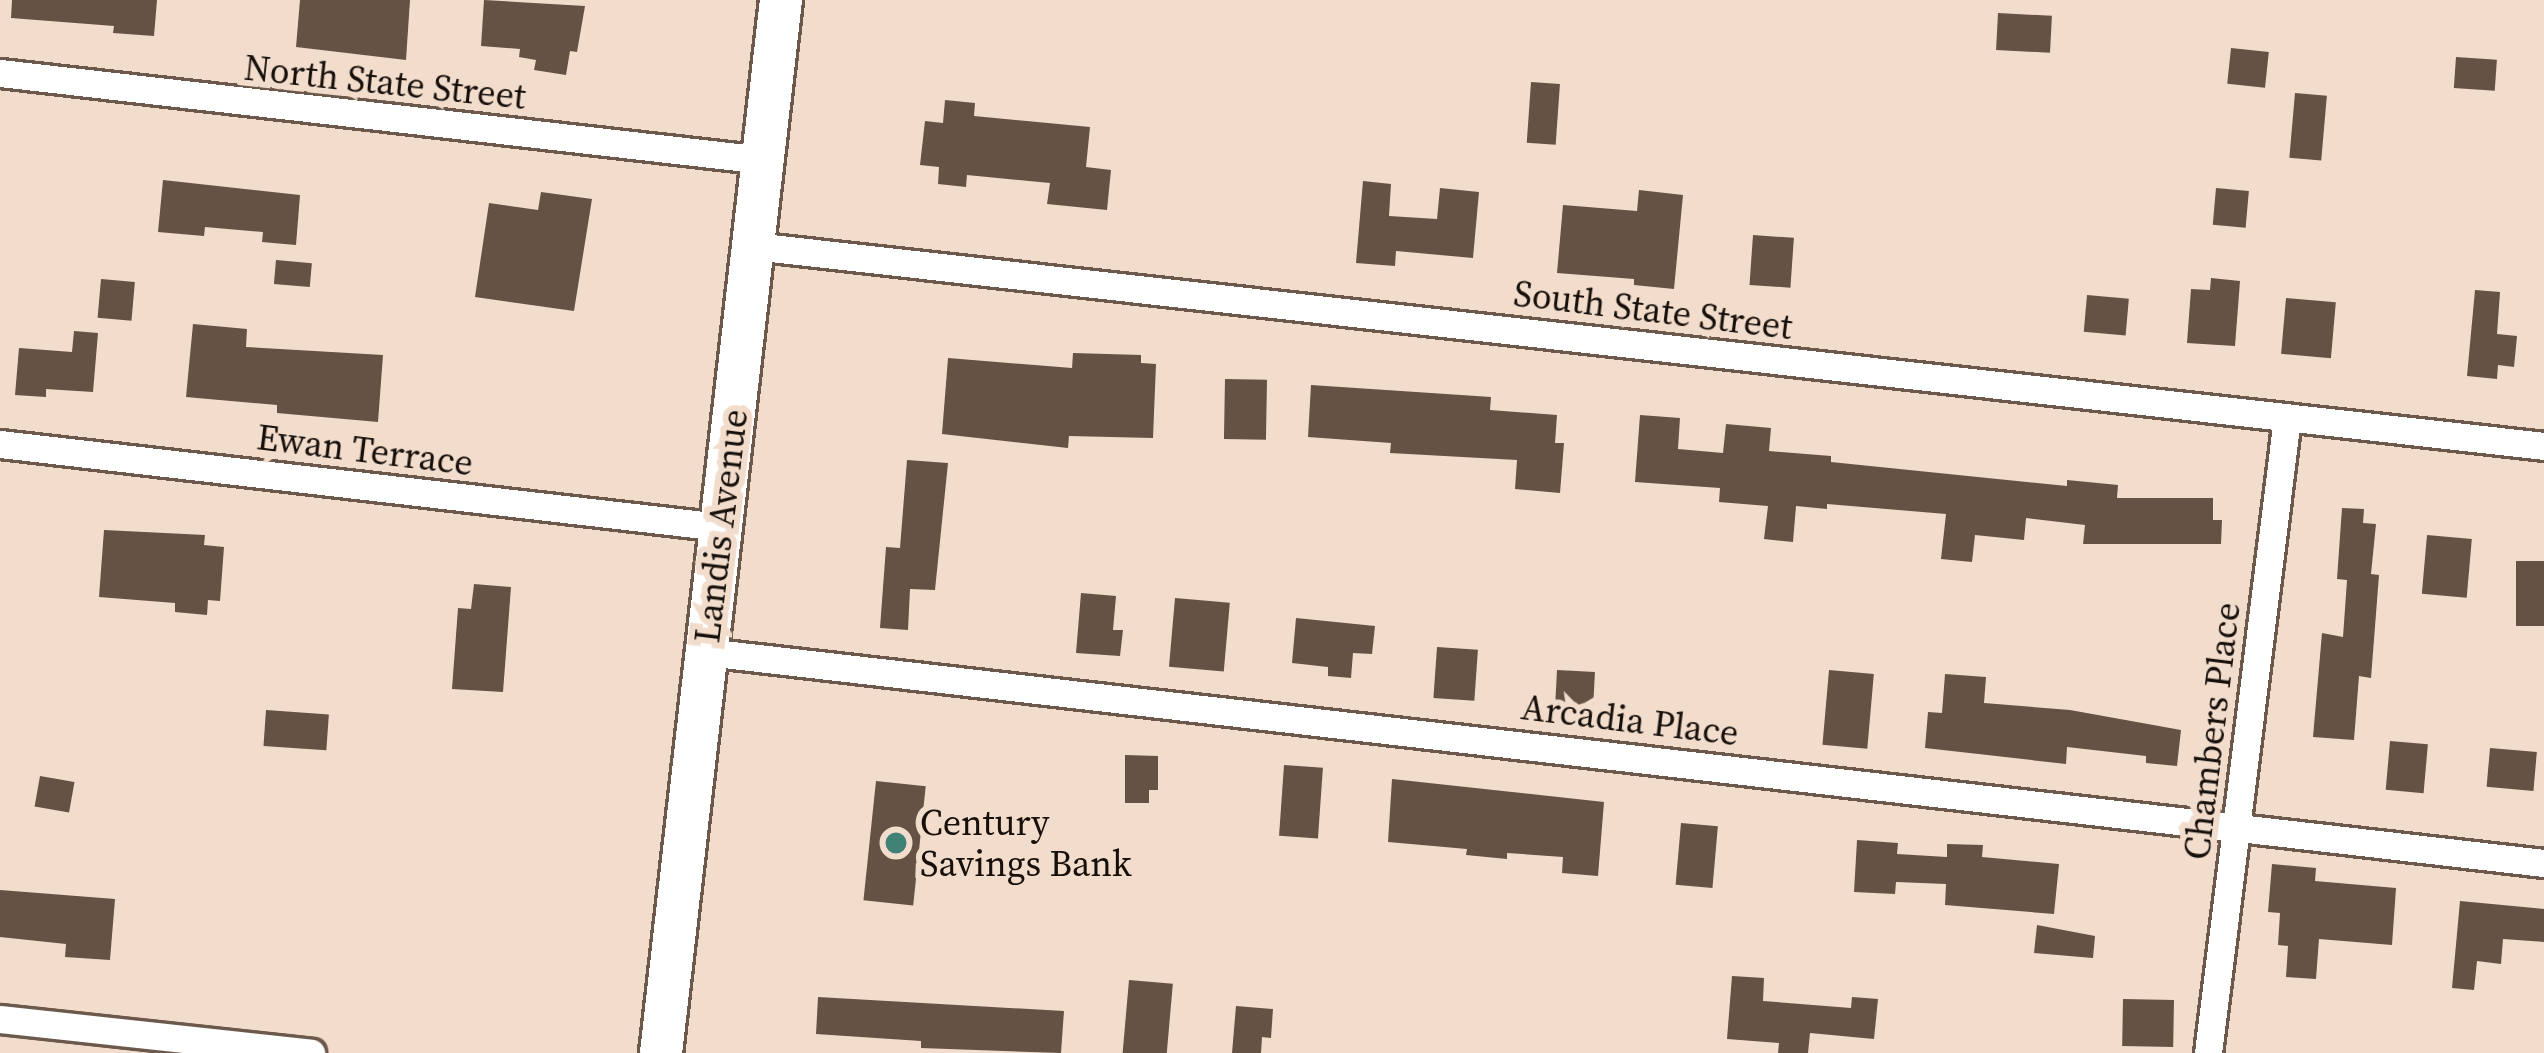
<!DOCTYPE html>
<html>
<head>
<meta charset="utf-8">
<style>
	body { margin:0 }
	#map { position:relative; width:2544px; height:1053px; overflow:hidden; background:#f2dccc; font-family:"Source Serif 4",serif }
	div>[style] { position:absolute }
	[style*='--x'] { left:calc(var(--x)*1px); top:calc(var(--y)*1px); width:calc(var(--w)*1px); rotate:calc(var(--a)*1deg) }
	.building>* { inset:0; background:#655245; transform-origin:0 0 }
	.roads { filter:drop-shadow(3px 0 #6c594b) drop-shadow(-3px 0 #6c594b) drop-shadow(0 3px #6c594b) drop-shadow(0 -3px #6c594b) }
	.street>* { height:27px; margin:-13.5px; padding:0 13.5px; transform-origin:13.5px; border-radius:13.5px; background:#fff }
	.primary>* { height:42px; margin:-21px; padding:0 21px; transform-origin:21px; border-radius:21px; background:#fff }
	.dots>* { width:33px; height:33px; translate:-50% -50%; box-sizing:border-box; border:6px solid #f2dccc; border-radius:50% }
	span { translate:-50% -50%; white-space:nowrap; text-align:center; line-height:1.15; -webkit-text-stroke:12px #f2dccc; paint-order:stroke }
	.street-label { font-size:36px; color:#160f0a }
	.poi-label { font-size:36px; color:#160f0a }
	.left { translate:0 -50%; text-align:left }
</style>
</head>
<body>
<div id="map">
	<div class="building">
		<div style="clip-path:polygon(12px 0,157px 0,154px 36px,113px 33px,114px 26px,11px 18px)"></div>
		<div style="clip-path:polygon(300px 0,410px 0,406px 60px,296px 47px)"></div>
		<div style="clip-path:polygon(484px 0,585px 6px,577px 52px,570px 51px,566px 75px,534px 70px,536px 60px,519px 57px,520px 49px,481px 46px)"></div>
		<div style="left:1998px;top:13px;width:54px;height:37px;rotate:3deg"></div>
		<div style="left:2231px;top:48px;width:38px;height:36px;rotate:6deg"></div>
		<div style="left:2456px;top:57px;width:41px;height:31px;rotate:4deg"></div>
		<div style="left:1531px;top:82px;width:29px;height:61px;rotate:4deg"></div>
		<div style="left:2295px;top:93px;width:32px;height:65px;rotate:5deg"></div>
		<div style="clip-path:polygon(945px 100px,975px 103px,974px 116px,1090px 127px,1086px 167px,1111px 170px,1107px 210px,1047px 204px,1050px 183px,967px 175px,966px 187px,938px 184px,939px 167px,920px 165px,925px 121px,943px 123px)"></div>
		<div style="clip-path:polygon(163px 180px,300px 195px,296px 245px,262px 242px,263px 232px,205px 227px,204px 236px,158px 232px)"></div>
		<div style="clip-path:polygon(1363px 181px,1391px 184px,1389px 216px,1437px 219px,1440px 188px,1479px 192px,1473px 258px,1396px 251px,1395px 266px,1356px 263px)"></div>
		<div style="left:2216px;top:188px;width:33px;height:37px;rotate:5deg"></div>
		<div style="clip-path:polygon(1639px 190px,1683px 195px,1674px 289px,1634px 285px,1634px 279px,1557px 273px,1563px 205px,1637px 211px)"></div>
		<div style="clip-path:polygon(541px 192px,592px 199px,574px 311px,475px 297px,489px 203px,538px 210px)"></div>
		<div style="left:1753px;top:235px;width:41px;height:50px;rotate:4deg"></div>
		<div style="left:276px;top:260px;width:36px;height:24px;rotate:5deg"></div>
		<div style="clip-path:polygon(2211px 278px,2240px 281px,2235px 346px,2187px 343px,2191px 289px,2210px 290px)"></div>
		<div style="left:101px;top:279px;width:34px;height:39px;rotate:5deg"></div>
		<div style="clip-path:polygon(2475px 290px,2500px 292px,2497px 334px,2517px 336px,2514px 367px,2498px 365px,2497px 379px,2467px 376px)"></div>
		<div style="left:2087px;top:295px;width:42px;height:37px;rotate:5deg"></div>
		<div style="left:2286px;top:298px;width:50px;height:56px;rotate:5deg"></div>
		<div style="clip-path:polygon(193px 324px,247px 329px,246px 347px,383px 355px,378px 422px,277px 413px,277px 405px,186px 397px)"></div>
		<div style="clip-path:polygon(74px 331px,98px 333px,93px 392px,46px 389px,46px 397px,15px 395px,19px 348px,72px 352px)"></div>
		<div style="clip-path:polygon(1073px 353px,1141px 355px,1141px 363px,1156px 364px,1153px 438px,1069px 436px,1068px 448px,942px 434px,948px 358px,1072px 368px)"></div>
		<div style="left:1225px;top:379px;width:42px;height:60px;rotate:1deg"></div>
		<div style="clip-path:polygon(1311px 385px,1491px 397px,1490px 410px,1557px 415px,1555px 443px,1564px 443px,1560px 493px,1515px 489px,1517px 460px,1390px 453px,1391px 443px,1308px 437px)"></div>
		<div style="clip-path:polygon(1640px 415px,1680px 418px,1678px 449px,1723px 453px,1726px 424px,1771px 428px,1769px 451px,1831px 456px,1831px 462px,2067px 486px,2067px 480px,2118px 485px,2117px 498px,2213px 498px,2213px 520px,2222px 520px,2221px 544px,2083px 544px,2085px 525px,2026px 518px,2024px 540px,1975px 535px,1972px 562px,1941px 559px,1946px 514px,1827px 504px,1827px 509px,1796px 506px,1793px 542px,1764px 539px,1768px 506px,1719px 502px,1720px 488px,1635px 482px)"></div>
		<div style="clip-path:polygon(907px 460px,948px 463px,935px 590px,910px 589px,908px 630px,880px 628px,886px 547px,900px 548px)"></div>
		<div style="clip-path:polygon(2342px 508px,2364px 509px,2363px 523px,2376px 524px,2371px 574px,2379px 575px,2371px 678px,2359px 676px,2354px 740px,2313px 737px,2322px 633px,2343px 637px,2347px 580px,2337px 579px)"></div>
		<div style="clip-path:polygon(104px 530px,205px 535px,204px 545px,224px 547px,220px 601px,208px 600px,207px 615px,175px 612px,175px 603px,99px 597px)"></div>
		<div style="left:2427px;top:535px;width:45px;height:59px;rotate:5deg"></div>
		<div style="left:2516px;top:561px;width:28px;height:65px"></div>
		<div style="clip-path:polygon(474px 584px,511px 587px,503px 692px,452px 689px,458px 608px,471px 609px)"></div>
		<div style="clip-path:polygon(1081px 593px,1116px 596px,1113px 630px,1123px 630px,1120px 656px,1076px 653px)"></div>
		<div style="left:1175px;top:598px;width:55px;height:69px;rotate:5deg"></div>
		<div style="clip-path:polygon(1296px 618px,1375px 626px,1372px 654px,1353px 653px,1351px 678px,1328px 676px,1328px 667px,1292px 663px)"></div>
		<div style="left:1437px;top:647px;width:41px;height:51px;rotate:4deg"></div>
		<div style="left:1557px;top:670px;width:38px;height:45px;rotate:3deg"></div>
		<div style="left:1829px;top:670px;width:45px;height:75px;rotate:5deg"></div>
		<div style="clip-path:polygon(1945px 674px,1986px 677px,1984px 703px,2070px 710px,2181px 730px,2177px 766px,2146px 763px,2146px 756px,2067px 747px,2066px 764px,1925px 748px,1928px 712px,1942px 713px)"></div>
		<div style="left:266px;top:710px;width:63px;height:36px;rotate:4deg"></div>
		<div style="left:2390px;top:741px;width:38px;height:49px;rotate:5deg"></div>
		<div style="left:2490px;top:748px;width:47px;height:39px;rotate:5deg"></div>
		<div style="clip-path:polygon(1125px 755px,1158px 756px,1158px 790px,1149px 790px,1149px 803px,1125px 803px)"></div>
		<div style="left:1284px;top:765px;width:39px;height:71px;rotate:4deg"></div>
		<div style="left:40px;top:776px;width:35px;height:31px;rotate:10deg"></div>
		<div style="clip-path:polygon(1392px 779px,1604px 802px,1598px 876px,1562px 873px,1563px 857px,1507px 853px,1507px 859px,1466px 855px,1467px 849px,1388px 842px)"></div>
		<div style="left:876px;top:781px;width:50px;height:120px;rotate:6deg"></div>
		<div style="left:1681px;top:823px;width:37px;height:62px;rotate:5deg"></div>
		<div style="clip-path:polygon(1857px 840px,1898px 843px,1897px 854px,1947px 857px,1947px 844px,1983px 845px,1982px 857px,2059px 864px,2054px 914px,1945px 905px,1946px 884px,1896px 882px,1895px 894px,1854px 892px)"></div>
		<div style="clip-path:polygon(2272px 864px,2316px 868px,2315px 881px,2396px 888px,2392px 945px,2319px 939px,2316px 979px,2286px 977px,2288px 946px,2278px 945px,2280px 913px,2268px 912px)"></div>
		<div style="clip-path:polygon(0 890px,115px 899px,110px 960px,65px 957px,66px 944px,0 937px)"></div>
		<div style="clip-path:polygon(2460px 901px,2544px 909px,2544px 942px,2503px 939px,2501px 964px,2477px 961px,2474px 990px,2452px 988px)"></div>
		<div style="clip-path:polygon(2037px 925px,2095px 936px,2093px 958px,2034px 953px)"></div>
		<div style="clip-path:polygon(1732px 976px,1764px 978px,1763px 1001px,1851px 1008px,1852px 997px,1878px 999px,1874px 1039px,1810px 1033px,1808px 1053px,1778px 1053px,1779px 1043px,1727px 1039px)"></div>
		<div style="left:1129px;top:980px;width:44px;height:74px;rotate:5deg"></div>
		<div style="clip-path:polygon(818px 997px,1064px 1011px,1061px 1053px,921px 1048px,921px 1041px,816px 1034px)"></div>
		<div style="left:2123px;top:999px;width:51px;height:47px;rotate:1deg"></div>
		<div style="clip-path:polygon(1236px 1006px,1273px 1009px,1271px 1038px,1262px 1037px,1261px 1053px,1232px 1053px)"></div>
	</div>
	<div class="roads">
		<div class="street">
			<div style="--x:0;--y:73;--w:768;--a:6.5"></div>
			<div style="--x:753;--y:246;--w:1802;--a:6.37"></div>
			<div style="--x:0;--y:444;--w:726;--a:6.57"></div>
			<div style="--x:706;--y:652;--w:1850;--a:6.55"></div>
			<div style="--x:0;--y:1019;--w:313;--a:6.2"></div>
			<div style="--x:2208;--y:1053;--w:640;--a:-82.91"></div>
		</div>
		<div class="primary">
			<div style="--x:661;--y:1053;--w:1060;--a:-83.5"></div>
		</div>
	</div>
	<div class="dots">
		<div style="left:896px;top:843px;background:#408376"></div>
	</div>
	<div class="street-label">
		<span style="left:385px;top:82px;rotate:6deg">North State Street</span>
		<span style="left:1653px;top:310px;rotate:7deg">South State Street</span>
		<span style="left:365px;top:450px;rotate:7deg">Ewan Terrace</span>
		<span style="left:721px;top:526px;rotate:-83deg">Landis Avenue</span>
		<span style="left:1630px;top:720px;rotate:7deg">Arcadia Place</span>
		<span style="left:2212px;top:731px;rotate:-83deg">Chambers Place</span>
	</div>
	<div class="poi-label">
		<span class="left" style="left:920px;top:843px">Century<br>Savings Bank</span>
	</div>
</div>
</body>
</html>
